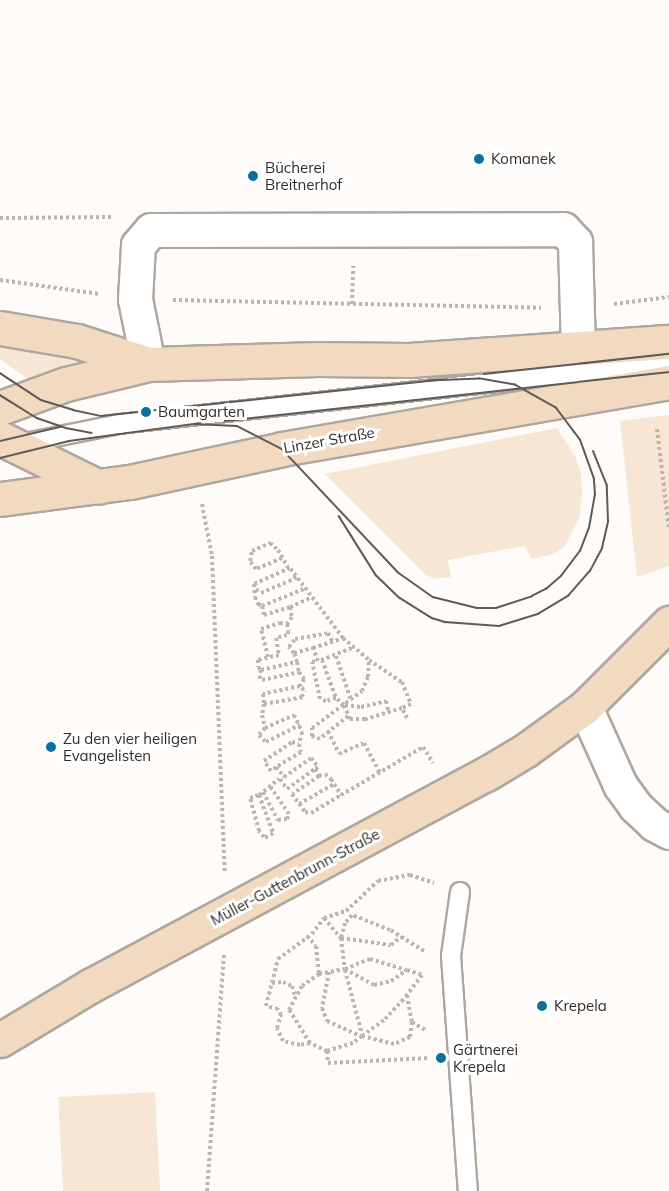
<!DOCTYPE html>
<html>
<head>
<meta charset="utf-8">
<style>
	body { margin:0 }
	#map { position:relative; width:669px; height:1191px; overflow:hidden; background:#fefbf8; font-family:Mulish,sans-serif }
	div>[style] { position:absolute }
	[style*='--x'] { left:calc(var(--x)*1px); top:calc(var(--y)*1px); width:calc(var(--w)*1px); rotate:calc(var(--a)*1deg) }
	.green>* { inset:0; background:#f8e6d5; transform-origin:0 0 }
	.path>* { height:4px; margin-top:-2px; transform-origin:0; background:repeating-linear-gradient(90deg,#bab6b3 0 3px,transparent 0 6px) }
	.roads { filter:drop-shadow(2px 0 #afa79f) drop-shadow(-2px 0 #afa79f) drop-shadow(0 2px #afa79f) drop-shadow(0 -2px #afa79f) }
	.service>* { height:18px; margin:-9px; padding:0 9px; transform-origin:9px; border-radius:9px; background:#fff }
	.minor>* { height:33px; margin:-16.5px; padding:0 16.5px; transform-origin:16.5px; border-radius:16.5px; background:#fff }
	.secondary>* { height:33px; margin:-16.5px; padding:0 16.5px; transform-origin:16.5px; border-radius:16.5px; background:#f1dabf }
	.tram>* { height:1.5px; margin:-0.75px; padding:0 0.75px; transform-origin:0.75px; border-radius:0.75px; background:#5e5a57 }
	.dots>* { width:16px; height:16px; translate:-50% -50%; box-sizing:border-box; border:3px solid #fff; border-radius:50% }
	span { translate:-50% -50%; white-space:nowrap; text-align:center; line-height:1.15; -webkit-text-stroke:6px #fff; paint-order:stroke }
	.poi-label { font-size:15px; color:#302c29 }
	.left { translate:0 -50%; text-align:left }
	.street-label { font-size:15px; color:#302c29 }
</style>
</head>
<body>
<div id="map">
	<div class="green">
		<div style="clip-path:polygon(0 345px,56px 349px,96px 365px,36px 385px,0 359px)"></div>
		<div style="clip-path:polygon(669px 415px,669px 566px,637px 577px,620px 421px)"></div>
		<div style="clip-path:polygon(557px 428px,575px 456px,581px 473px,582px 493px,580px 516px,564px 547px,553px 554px,532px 559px,524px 546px,448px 560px,451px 577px,436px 579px,426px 575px,325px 474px)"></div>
		<div style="left:155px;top:1092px;width:99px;height:97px;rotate:87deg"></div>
	</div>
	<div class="path">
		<div style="--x:0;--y:218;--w:113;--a:-0.5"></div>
		<div style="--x:0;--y:280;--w:101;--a:8"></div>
		<div style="--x:173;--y:300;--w:368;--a:1.2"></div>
		<div style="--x:352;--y:304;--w:38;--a:-88"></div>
		<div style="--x:614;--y:304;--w:55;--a:-7.3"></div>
		<div style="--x:657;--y:429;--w:101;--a:83.2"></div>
		<div style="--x:202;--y:504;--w:53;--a:79.1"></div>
		<div style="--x:212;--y:556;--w:317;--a:87.7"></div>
		<div style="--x:282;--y:558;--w:28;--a:157"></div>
		<div style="--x:256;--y:569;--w:10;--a:-127"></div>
		<div style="--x:250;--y:561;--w:10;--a:-79"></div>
		<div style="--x:252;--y:551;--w:20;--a:-24"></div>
		<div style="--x:270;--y:543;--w:11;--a:41"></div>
		<div style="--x:278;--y:550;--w:20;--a:60"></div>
		<div style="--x:256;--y:589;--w:6;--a:39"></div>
		<div style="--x:261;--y:593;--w:36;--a:-23"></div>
		<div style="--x:294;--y:579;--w:5;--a:-53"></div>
		<div style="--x:262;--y:606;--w:48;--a:-22.2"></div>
		<div style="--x:290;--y:607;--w:24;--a:-24"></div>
		<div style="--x:343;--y:638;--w:34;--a:40"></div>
		<div style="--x:369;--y:660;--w:40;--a:34"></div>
		<div style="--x:402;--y:682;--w:24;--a:68"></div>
		<div style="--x:411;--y:704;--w:10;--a:156"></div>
		<div style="--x:294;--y:653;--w:8;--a:-130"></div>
		<div style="--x:289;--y:647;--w:10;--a:-53"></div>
		<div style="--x:295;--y:639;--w:34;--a:-10"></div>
		<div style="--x:328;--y:633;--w:11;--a:63"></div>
		<div style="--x:336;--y:656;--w:46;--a:71.2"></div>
		<div style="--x:268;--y:657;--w:29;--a:-104"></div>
		<div style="--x:261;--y:629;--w:20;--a:-18"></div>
		<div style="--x:280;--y:623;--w:7;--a:8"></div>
		<div style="--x:321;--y:660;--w:33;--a:-21"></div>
		<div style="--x:322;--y:660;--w:40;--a:69.8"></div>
		<div style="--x:297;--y:662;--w:9;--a:-108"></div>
		<div style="--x:294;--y:653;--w:20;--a:-15"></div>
		<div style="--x:261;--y:670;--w:6;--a:108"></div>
		<div style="--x:259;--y:676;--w:5;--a:53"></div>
		<div style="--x:262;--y:680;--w:38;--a:-12"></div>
		<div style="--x:264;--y:704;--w:39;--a:-10"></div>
		<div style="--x:302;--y:697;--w:7;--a:-74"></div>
		<div style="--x:304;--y:690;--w:6;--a:-135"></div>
		<div style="--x:345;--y:705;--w:16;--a:7"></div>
		<div style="--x:361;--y:707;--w:26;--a:-13"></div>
		<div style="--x:386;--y:701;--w:12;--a:76"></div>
		<div style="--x:348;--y:716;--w:36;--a:141"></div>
		<div style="--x:320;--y:739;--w:9;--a:-159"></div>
		<div style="--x:312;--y:736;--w:8;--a:-90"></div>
		<div style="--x:312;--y:728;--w:62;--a:-36.5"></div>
		<div style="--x:362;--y:691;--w:15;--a:-67"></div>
		<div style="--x:368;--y:677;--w:17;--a:-87"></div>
		<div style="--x:407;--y:718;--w:11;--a:-117"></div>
		<div style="--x:402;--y:708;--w:39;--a:163"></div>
		<div style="--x:365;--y:719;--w:15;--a:180"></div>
		<div style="--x:350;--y:719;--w:15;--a:-113"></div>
		<div style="--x:344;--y:705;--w:11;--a:-139"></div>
		<div style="--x:336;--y:698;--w:10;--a:163"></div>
		<div style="--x:326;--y:701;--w:6;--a:-162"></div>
		<div style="--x:320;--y:699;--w:38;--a:-102"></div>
		<div style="--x:312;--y:662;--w:6;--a:-9"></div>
		<div style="--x:318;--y:661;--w:14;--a:-111"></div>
		<div style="--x:313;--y:648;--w:32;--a:-18"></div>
		<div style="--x:343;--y:638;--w:88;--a:-127.1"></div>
		<div style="--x:290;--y:568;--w:39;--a:156"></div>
		<div style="--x:254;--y:584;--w:13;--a:86"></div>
		<div style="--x:255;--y:597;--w:8;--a:67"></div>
		<div style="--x:258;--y:604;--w:4;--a:27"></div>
		<div style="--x:262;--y:606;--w:9;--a:77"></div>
		<div style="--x:264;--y:615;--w:27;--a:-17"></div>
		<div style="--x:290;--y:607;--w:10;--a:79"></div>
		<div style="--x:292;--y:617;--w:9;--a:126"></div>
		<div style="--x:287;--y:624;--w:7;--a:74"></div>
		<div style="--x:289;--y:631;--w:4;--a:117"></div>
		<div style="--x:287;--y:635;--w:11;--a:165"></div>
		<div style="--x:276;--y:638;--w:17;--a:80"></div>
		<div style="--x:279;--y:655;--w:22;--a:167"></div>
		<div style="--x:258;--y:660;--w:7;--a:90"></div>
		<div style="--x:258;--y:667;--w:4;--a:45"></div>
		<div style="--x:261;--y:670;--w:37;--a:-13"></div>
		<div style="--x:297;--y:662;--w:10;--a:79"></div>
		<div style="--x:299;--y:672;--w:9;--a:54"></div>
		<div style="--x:304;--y:679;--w:8;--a:120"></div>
		<div style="--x:300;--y:686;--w:38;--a:168"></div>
		<div style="--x:263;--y:694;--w:10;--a:84"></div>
		<div style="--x:264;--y:704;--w:11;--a:100"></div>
		<div style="--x:262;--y:715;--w:13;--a:77"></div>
		<div style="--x:265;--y:728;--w:32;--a:-24"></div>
		<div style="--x:294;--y:715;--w:19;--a:65"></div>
		<div style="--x:302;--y:732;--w:12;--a:104"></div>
		<div style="--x:299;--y:744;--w:8;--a:76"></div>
		<div style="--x:301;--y:752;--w:29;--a:149"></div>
		<div style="--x:276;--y:767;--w:13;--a:51"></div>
		<div style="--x:284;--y:777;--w:33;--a:-35"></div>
		<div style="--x:311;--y:758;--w:11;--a:52"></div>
		<div style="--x:318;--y:767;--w:4;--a:146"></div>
		<div style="--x:315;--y:769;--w:8;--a:60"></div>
		<div style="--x:319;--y:776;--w:6;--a:-18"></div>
		<div style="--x:325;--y:774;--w:8;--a:40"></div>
		<div style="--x:331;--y:779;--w:19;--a:58"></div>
		<div style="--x:341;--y:795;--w:95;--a:-30.3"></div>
		<div style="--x:423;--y:747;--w:19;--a:58"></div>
		<div style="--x:265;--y:728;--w:9;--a:131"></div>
		<div style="--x:259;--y:735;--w:10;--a:45"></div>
		<div style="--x:266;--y:742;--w:38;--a:-27"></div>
		<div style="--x:328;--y:731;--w:25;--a:64"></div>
		<div style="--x:339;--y:754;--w:27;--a:-24"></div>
		<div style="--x:364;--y:743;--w:34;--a:62"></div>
		<div style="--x:276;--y:767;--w:6;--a:141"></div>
		<div style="--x:271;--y:771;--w:12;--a:-125"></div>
		<div style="--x:264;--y:761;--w:34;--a:-34"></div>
		<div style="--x:292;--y:742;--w:7;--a:16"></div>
		<div style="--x:319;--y:776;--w:32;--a:146"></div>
		<div style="--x:292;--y:794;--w:22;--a:54"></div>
		<div style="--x:305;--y:812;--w:6;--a:9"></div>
		<div style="--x:311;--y:813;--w:35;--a:-31"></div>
		<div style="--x:280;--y:779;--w:12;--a:55"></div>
		<div style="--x:287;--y:789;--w:34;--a:-36"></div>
		<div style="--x:263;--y:792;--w:32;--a:62"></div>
		<div style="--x:278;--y:820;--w:9;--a:-6"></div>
		<div style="--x:287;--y:819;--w:5;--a:-68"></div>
		<div style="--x:289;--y:814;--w:34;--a:-124"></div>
		<div style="--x:259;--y:795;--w:40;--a:69.8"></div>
		<div style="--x:273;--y:833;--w:6;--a:141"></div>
		<div style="--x:268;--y:837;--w:4;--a:180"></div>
		<div style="--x:264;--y:837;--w:8;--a:-130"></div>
		<div style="--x:259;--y:831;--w:34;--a:-105"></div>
		<div style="--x:250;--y:798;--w:9;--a:-18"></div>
		<div style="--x:259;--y:795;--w:26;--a:-39"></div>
		<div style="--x:299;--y:804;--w:40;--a:-29.7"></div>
		<div style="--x:324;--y:918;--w:26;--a:50"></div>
		<div style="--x:341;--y:938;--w:50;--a:8"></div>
		<div style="--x:391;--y:945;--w:13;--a:-39"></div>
		<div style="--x:307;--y:936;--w:13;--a:48"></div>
		<div style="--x:316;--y:946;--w:28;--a:84"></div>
		<div style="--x:424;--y:951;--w:40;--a:-148"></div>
		<div style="--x:390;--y:930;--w:41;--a:-158.5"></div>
		<div style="--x:352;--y:915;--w:11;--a:131"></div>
		<div style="--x:345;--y:923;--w:16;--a:105"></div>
		<div style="--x:341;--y:938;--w:31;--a:83"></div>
		<div style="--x:345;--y:969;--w:33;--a:29"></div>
		<div style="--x:374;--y:985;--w:17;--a:-13"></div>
		<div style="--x:391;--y:981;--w:19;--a:-35"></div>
		<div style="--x:407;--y:970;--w:16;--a:18"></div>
		<div style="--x:422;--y:975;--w:25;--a:127"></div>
		<div style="--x:407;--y:995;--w:27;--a:80"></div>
		<div style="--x:412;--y:1022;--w:15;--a:98"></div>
		<div style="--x:410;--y:1037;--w:17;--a:156"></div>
		<div style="--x:394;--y:1044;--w:33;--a:-166"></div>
		<div style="--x:362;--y:1036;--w:11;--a:142"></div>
		<div style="--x:353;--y:1043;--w:27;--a:163"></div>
		<div style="--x:327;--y:1051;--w:19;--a:-155"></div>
		<div style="--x:310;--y:1043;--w:10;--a:169"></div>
		<div style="--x:300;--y:1045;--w:17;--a:-167"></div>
		<div style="--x:283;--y:1041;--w:14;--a:-115"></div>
		<div style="--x:277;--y:1028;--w:14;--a:-73"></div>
		<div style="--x:281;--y:1015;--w:7;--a:-117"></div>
		<div style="--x:278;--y:1009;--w:12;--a:-166"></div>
		<div style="--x:266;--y:1006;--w:49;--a:-75.7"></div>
		<div style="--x:278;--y:959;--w:42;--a:-36.3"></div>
		<div style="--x:312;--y:934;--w:20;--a:-53"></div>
		<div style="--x:324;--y:918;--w:23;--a:-18"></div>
		<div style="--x:346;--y:911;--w:44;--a:-43.2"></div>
		<div style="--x:378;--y:881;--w:33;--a:-11"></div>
		<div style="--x:410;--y:875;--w:25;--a:18"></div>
		<div style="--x:345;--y:970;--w:67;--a:75.3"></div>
		<div style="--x:329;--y:972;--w:37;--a:101"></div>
		<div style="--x:322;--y:1008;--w:14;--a:69"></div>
		<div style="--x:327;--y:1021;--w:37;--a:24"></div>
		<div style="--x:272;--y:983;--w:11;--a:-5"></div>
		<div style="--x:283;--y:982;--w:10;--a:24"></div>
		<div style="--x:292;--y:986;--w:10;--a:73"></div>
		<div style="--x:412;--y:1022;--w:17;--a:31"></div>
		<div style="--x:362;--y:1036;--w:29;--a:-36"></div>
		<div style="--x:385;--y:1019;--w:33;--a:-47"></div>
		<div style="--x:310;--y:1043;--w:39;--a:-122"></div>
		<div style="--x:289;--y:1010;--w:27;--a:-62"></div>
		<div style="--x:302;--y:986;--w:21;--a:-35"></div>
		<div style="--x:319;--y:974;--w:26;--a:-11"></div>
		<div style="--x:345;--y:969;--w:27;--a:-22"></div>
		<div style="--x:370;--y:959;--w:38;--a:17"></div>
		<div style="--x:327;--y:1051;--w:12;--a:85"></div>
		<div style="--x:328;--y:1063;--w:101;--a:-2.8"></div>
		<div style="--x:207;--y:1191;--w:237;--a:-85.9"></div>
	</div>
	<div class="roads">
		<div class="service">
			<div style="--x:16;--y:445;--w:105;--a:-11.5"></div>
			<div style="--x:119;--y:424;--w:553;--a:-6.33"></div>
			<div style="--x:460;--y:892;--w:65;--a:98"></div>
			<div style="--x:451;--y:956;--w:236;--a:85.9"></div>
		</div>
		<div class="minor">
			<div style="--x:148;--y:364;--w:66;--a:-101.3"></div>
			<div style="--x:135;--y:299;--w:54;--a:-86.8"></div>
			<div style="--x:138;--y:245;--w:20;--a:-49"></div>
			<div style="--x:151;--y:230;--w:412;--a:-0.1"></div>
			<div style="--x:563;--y:229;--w:18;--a:47"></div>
			<div style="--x:575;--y:242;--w:106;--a:88.4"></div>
			<div style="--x:585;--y:707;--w:85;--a:65.8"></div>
			<div style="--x:620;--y:785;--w:26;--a:54"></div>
			<div style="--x:635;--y:806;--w:26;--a:43"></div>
			<div style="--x:654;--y:824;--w:17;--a:28"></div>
		</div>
		<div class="secondary">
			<div style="--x:0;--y:328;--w:78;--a:9.6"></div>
			<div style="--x:77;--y:341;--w:75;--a:17.9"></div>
			<div style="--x:148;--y:364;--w:170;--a:-1.7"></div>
			<div style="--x:318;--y:359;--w:91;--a:0.6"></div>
			<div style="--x:409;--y:360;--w:261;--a:-4"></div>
			<div style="--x:0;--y:408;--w:70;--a:-20"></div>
			<div style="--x:66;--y:384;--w:84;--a:-13.7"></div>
			<div style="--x:0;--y:438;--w:110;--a:26.3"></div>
			<div style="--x:0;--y:499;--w:131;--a:-7.5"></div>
			<div style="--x:130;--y:482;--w:156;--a:-12.2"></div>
			<div style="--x:282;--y:449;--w:393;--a:-9.8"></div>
			<div style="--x:0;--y:1040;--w:105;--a:-31"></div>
			<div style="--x:90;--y:986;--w:449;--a:-28.2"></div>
			<div style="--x:486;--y:774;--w:47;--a:-31"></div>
			<div style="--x:526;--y:750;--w:73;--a:-36.1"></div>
			<div style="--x:585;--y:707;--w:119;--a:-45"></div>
		</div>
	</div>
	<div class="tram">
		<div style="--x:0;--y:373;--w:49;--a:33.4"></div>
		<div style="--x:41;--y:400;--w:34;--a:17"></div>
		<div style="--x:73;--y:410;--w:29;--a:12"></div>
		<div style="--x:101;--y:416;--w:338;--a:-6.1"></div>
		<div style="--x:484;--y:374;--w:186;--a:-6.2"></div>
		<div style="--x:0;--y:395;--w:44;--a:31.9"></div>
		<div style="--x:37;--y:418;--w:31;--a:19"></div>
		<div style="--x:66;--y:428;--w:26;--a:11"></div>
		<div style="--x:225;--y:421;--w:447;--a:-6.3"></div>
		<div style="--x:194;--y:424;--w:43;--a:2.7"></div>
		<div style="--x:237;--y:426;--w:51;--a:27.1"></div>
		<div style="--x:282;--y:449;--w:170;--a:46.7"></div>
		<div style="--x:399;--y:573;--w:42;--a:35.2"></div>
		<div style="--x:433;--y:597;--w:45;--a:14"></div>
		<div style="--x:477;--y:608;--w:19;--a:0"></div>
		<div style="--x:496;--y:608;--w:38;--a:-18"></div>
		<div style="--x:532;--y:596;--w:16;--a:-27"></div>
		<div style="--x:546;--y:589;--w:20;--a:-41"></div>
		<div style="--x:561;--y:576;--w:31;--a:-53"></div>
		<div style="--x:580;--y:551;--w:25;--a:-69"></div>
		<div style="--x:589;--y:528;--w:34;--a:-80"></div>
		<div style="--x:595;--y:495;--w:16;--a:-94"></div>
		<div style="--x:594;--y:479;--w:41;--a:-109.7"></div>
		<div style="--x:580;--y:440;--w:40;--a:-127"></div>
		<div style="--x:556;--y:408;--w:47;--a:-150.7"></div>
		<div style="--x:515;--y:385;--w:36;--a:-170"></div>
		<div style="--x:480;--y:379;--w:51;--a:177.8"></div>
		<div style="--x:0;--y:441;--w:62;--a:-13.1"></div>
		<div style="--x:0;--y:458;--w:71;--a:-13.8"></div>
		<div style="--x:69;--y:441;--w:133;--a:-7.8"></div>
		<div style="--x:339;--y:516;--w:70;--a:57.9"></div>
		<div style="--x:376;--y:575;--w:33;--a:44"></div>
		<div style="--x:400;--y:598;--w:38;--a:32"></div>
		<div style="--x:432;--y:618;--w:14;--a:17"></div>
		<div style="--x:445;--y:622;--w:54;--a:4.2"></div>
		<div style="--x:499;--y:626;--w:41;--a:-17.1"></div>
		<div style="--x:538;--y:614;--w:35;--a:-31"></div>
		<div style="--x:568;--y:596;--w:33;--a:-49"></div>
		<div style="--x:590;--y:571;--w:26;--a:-62"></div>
		<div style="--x:602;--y:548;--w:27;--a:-77"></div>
		<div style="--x:608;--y:522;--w:36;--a:-92"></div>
		<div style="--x:607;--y:486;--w:37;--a:-112"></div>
	</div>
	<div class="dots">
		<div style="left:479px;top:159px;background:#0a709d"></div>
		<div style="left:253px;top:176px;background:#0a709d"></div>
		<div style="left:146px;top:412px;background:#0a709d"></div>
		<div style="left:51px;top:747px;background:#0a709d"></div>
		<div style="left:542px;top:1006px;background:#0a709d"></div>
		<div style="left:441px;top:1058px;background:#0a709d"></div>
	</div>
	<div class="poi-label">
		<span class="left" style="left:491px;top:159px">Komanek</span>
		<span class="left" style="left:265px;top:176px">Bücherei<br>Breitnerhof</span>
		<span class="left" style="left:158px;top:412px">Baumgarten</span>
		<span class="left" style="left:63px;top:747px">Zu den vier heiligen<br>Evangelisten</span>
		<span class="left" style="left:554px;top:1006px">Krepela</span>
		<span class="left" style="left:453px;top:1058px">Gärtnerei<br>Krepela</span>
	</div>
	<div class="street-label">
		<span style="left:329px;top:440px;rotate:-10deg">Linzer Straße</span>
		<span style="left:295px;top:877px;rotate:-28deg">Müller-Guttenbrunn-Straße</span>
	</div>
</div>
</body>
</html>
